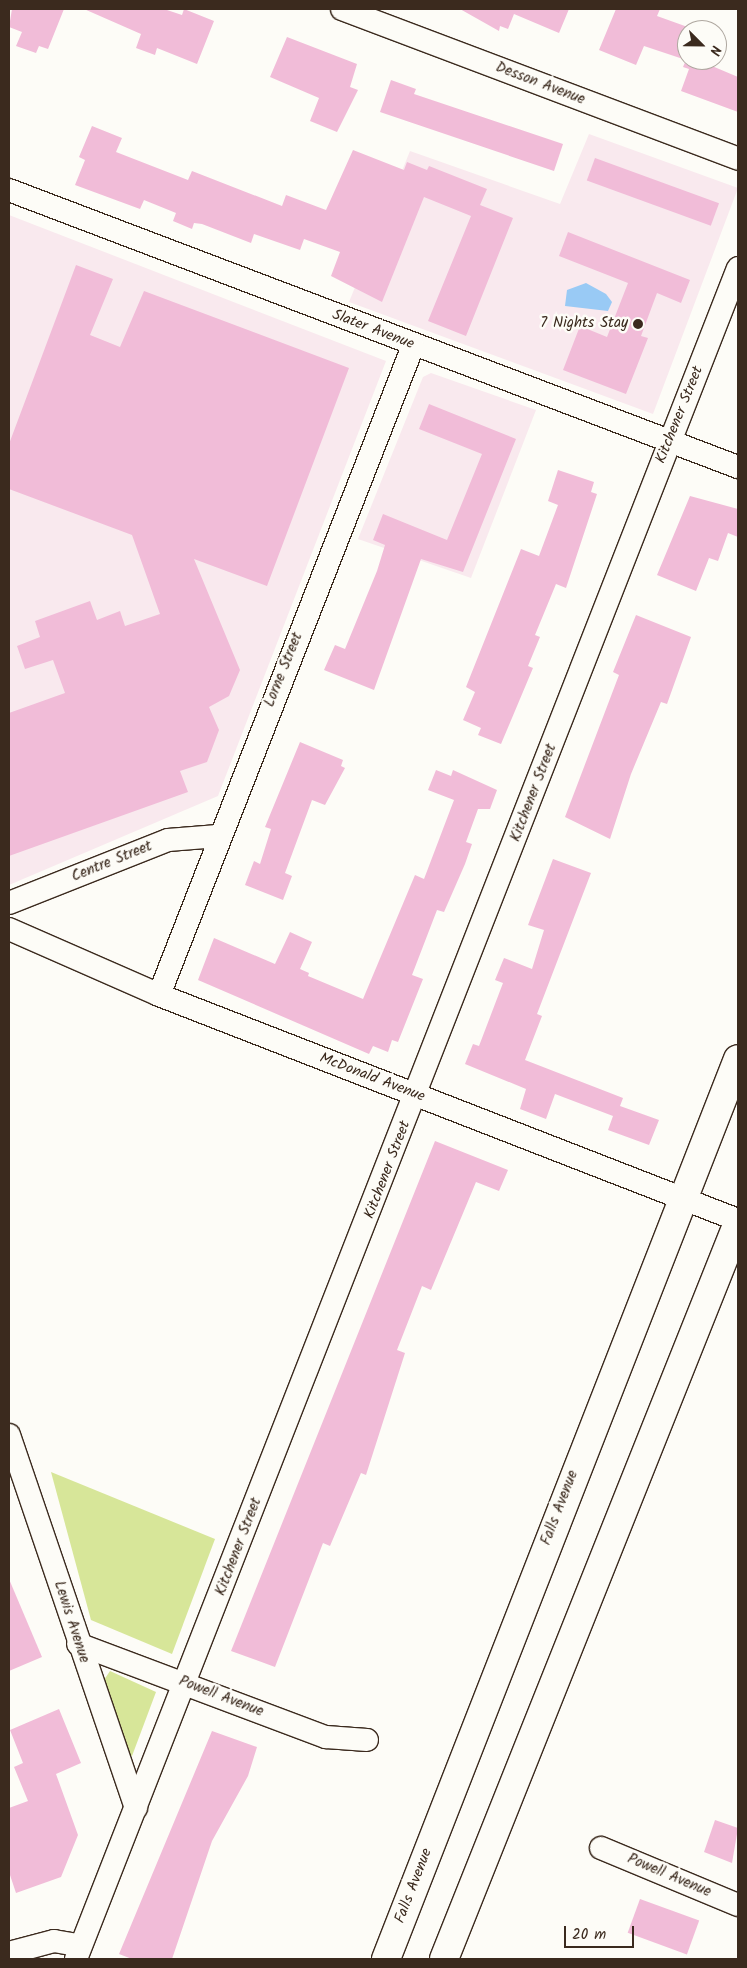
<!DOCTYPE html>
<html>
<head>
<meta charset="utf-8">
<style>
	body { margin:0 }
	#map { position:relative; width:747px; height:1968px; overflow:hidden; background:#fdfcf7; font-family:Kalam,sans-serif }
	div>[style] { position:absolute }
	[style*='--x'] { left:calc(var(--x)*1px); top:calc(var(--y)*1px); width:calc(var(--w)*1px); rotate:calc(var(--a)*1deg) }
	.built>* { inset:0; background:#f9e9ee }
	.green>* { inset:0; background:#d7e699 }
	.water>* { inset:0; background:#99caf5 }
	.building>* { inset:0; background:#f1bcd8; transform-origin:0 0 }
	.roads { filter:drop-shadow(1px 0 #3b2a1e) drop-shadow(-1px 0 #3b2a1e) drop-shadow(0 1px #3b2a1e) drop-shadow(0 -1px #3b2a1e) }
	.minor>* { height:22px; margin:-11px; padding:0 11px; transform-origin:11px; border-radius:11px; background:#fdfcf7 }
	.highway>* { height:28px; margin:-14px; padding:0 14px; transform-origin:14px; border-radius:14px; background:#fdfcf7 }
	.dots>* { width:14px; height:14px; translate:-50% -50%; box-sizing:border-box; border:2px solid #fdfcf7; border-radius:50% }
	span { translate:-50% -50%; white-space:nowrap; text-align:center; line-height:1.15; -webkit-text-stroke:5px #fdfcf7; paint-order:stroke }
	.street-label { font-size:15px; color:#3b2a1e }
	.poi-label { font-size:15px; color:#3b2a1e }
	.right { translate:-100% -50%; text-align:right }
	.frame { position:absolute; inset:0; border:10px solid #3b2a1e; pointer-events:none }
	.north { position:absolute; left:677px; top:20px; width:50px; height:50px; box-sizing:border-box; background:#fdfcf7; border:1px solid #afa8a0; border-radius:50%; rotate:113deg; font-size:14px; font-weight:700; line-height:20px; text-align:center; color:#3b2a1e }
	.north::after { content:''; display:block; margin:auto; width:18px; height:22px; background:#3b2a1e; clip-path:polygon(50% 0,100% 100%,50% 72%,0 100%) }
	.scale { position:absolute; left:564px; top:1926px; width:70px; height:22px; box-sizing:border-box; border:2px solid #3b2a1e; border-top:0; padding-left:6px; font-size:15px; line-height:18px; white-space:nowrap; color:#3b2a1e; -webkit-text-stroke:4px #fdfcf7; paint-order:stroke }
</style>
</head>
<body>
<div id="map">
	<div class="built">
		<div style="clip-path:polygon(589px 134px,738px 188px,653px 414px,349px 302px,410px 151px,560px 204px)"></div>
		<div style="clip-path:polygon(9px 215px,386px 361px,218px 796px,9px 885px)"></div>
		<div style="clip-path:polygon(431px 373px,536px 410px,471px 578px,358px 539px,423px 377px)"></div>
	</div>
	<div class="green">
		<div style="clip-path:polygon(51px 1472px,215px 1539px,172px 1654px,91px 1620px)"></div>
		<div style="clip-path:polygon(110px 1671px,156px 1692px,132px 1756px,128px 1755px,102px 1683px)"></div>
	</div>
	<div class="water">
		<div style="clip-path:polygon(586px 283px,606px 294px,612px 302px,608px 311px,565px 306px,567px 290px)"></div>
	</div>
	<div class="building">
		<div style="clip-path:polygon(12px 9px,64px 9px,48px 49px,39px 46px,36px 53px,16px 46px,22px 32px,9px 27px)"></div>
		<div style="clip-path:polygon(84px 9px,164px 9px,182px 15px,184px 9px,214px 21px,197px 64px,157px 48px,155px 55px,136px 48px,141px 34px)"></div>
		<div style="clip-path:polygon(460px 9px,569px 9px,559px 33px,514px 14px,508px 29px,500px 26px,499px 31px)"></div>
		<div style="clip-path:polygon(616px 9px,660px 9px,657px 16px,696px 30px,687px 30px,687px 60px,714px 60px,712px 66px,738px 77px,738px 112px,681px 91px,689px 69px,683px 67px,686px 60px,644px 46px,636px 65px,599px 50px)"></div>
		<div style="clip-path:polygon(287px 37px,357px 64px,350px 87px,358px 90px,337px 132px,310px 121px,319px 98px,270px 77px)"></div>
		<div style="clip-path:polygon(391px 80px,416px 89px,414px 94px,563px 144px,554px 171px,380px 112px)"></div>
		<div style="clip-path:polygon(92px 126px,122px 138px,116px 152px,188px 180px,192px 171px,282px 206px,286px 195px,326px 210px,353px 150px,404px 170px,407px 162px,427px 170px,429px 166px,487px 189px,480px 205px,513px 218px,466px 336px,428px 321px,471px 216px,424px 197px,382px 302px,331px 276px,340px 252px,304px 239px,300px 250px,254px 234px,251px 243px,202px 224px,194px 223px,192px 229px,173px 221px,176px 213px,144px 200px,140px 209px,75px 185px,85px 160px,79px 157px)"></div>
		<div style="left:595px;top:158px;width:132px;height:24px;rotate:20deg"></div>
		<div style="clip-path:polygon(568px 232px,690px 280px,681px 303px,657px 293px,641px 336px,648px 338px,626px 394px,563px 370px,580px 326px,607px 337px,628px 283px,559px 256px)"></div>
		<div style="clip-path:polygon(76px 265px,113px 279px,90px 335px,120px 347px,144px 291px,349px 368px,267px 586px,194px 559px,240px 670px,229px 696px,209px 707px,219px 730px,207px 762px,180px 771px,188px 792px,9px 856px,9px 713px,65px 693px,53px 660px,25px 669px,17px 646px,40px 637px,35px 621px,90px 601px,97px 620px,120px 611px,125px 626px,160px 614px,132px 535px,9px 489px,9px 444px)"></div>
		<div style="clip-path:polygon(429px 404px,516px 439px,463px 572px,421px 559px,374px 690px,324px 670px,335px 645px,345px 649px,377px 571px,385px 545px,373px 540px,383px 514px,447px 540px,482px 454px,419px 429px)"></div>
		<div style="clip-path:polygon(558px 470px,594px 482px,591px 492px,597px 494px,566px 588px,556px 584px,535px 635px,540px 637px,528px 666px,533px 668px,501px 744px,478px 735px,481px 728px,463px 720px,475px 692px,466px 687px,521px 549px,539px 556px,558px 505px,548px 501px)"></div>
		<div style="clip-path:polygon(690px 496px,738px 509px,738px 537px,728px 533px,718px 561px,709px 558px,696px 591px,657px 575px)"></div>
		<div style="clip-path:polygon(636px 615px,691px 637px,667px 704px,661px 702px,631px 774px,610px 839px,565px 817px,619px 675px,613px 672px)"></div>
		<div style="clip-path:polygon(300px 742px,343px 760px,341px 766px,345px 768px,325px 805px,312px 800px,285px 873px,292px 876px,283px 900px,245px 885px,254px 861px,260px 864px,271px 829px,265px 827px)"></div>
		<div style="clip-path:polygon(436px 770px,451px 776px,453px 770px,497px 790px,490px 809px,478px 809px,466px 842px,472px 844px,465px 864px,444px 912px,437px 910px,412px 975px,423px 979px,398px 1042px,392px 1040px,388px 1052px,373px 1046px,369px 1054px,198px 980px,214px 938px,275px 964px,290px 932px,312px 942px,300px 969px,309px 973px,308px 976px,363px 999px,415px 875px,424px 879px,454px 800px,428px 790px)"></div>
		<div style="clip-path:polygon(553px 859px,591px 873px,537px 1014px,542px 1016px,525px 1060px,623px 1098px,620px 1106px,659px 1120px,649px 1145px,608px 1130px,613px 1116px,555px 1094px,546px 1119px,520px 1109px,526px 1089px,465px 1064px,473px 1044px,479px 1046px,503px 983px,495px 980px,504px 958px,532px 969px,544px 930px,528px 925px)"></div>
		<div style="clip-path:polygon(435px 1141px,508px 1170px,499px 1191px,476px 1182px,431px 1290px,422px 1286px,397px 1350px,405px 1353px,366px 1475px,361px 1473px,330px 1546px,323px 1543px,275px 1667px,231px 1651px)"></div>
		<div style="clip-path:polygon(9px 1579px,42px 1657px,9px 1671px)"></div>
		<div style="clip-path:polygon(59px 1709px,81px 1763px,56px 1774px,78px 1835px,61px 1877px,16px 1893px,9px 1872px,9px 1808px,28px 1801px,14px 1767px,23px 1763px,10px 1730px)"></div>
		<div style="clip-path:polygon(212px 1731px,257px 1747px,248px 1776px,212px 1841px,172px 1959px,132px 1959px,119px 1954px)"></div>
		<div style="clip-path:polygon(715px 1820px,738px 1828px,732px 1863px,704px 1852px)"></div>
		<div style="left:640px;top:1899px;width:63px;height:36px;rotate:20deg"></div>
	</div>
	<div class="roads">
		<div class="minor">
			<div style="--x:342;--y:9;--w:423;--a:20.7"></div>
			<div style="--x:9;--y:190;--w:780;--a:20.81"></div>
			<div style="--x:9;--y:903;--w:171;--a:-21.6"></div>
			<div style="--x:168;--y:840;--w:50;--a:-4.6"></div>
			<div style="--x:9;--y:929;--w:164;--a:23.7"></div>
			<div style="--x:159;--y:995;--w:621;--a:21.24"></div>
			<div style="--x:159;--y:995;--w:697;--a:-68.63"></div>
			<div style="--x:9;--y:1435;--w:394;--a:71.2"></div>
			<div style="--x:78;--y:1644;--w:265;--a:20.6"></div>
			<div style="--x:326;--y:1737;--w:41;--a:4.2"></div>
			<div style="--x:601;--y:1848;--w:148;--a:22.6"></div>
			<div style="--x:9;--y:1953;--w:47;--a:-14.9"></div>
			<div style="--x:54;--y:1941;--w:27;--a:10"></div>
			<div style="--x:76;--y:1959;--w:1816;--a:-68.62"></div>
		</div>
		<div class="highway">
			<div style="--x:386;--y:1959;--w:966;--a:-68.64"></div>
			<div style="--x:444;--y:1959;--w:793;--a:-68.23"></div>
		</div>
	</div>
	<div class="dots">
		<div style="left:638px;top:324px;background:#3b2a1e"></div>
	</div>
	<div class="street-label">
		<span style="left:540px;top:84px;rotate:21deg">Desson Avenue</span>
		<span style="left:373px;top:330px;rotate:21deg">Slater Avenue</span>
		<span style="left:680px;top:415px;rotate:-68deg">Kitchener Street</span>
		<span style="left:284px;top:670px;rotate:-68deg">Lorne Street</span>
		<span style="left:534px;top:793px;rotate:-69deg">Kitchener Street</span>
		<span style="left:112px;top:862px;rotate:-22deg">Centre Street</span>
		<span style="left:372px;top:1078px;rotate:21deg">McDonald Avenue</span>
		<span style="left:388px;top:1170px;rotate:-69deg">Kitchener Street</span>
		<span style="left:560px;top:1508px;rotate:-69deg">Falls Avenue</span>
		<span style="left:239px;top:1547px;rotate:-69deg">Kitchener Street</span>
		<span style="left:71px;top:1622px;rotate:72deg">Lewis Avenue</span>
		<span style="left:221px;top:1697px;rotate:21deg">Powell Avenue</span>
		<span style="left:669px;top:1876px;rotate:23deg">Powell Avenue</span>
		<span style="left:414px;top:1886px;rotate:-69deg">Falls Avenue</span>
	</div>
	<div class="poi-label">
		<span class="right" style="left:628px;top:324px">7 Nights Stay</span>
	</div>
	<div class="frame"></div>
	<div class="north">N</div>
	<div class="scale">20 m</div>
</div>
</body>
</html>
